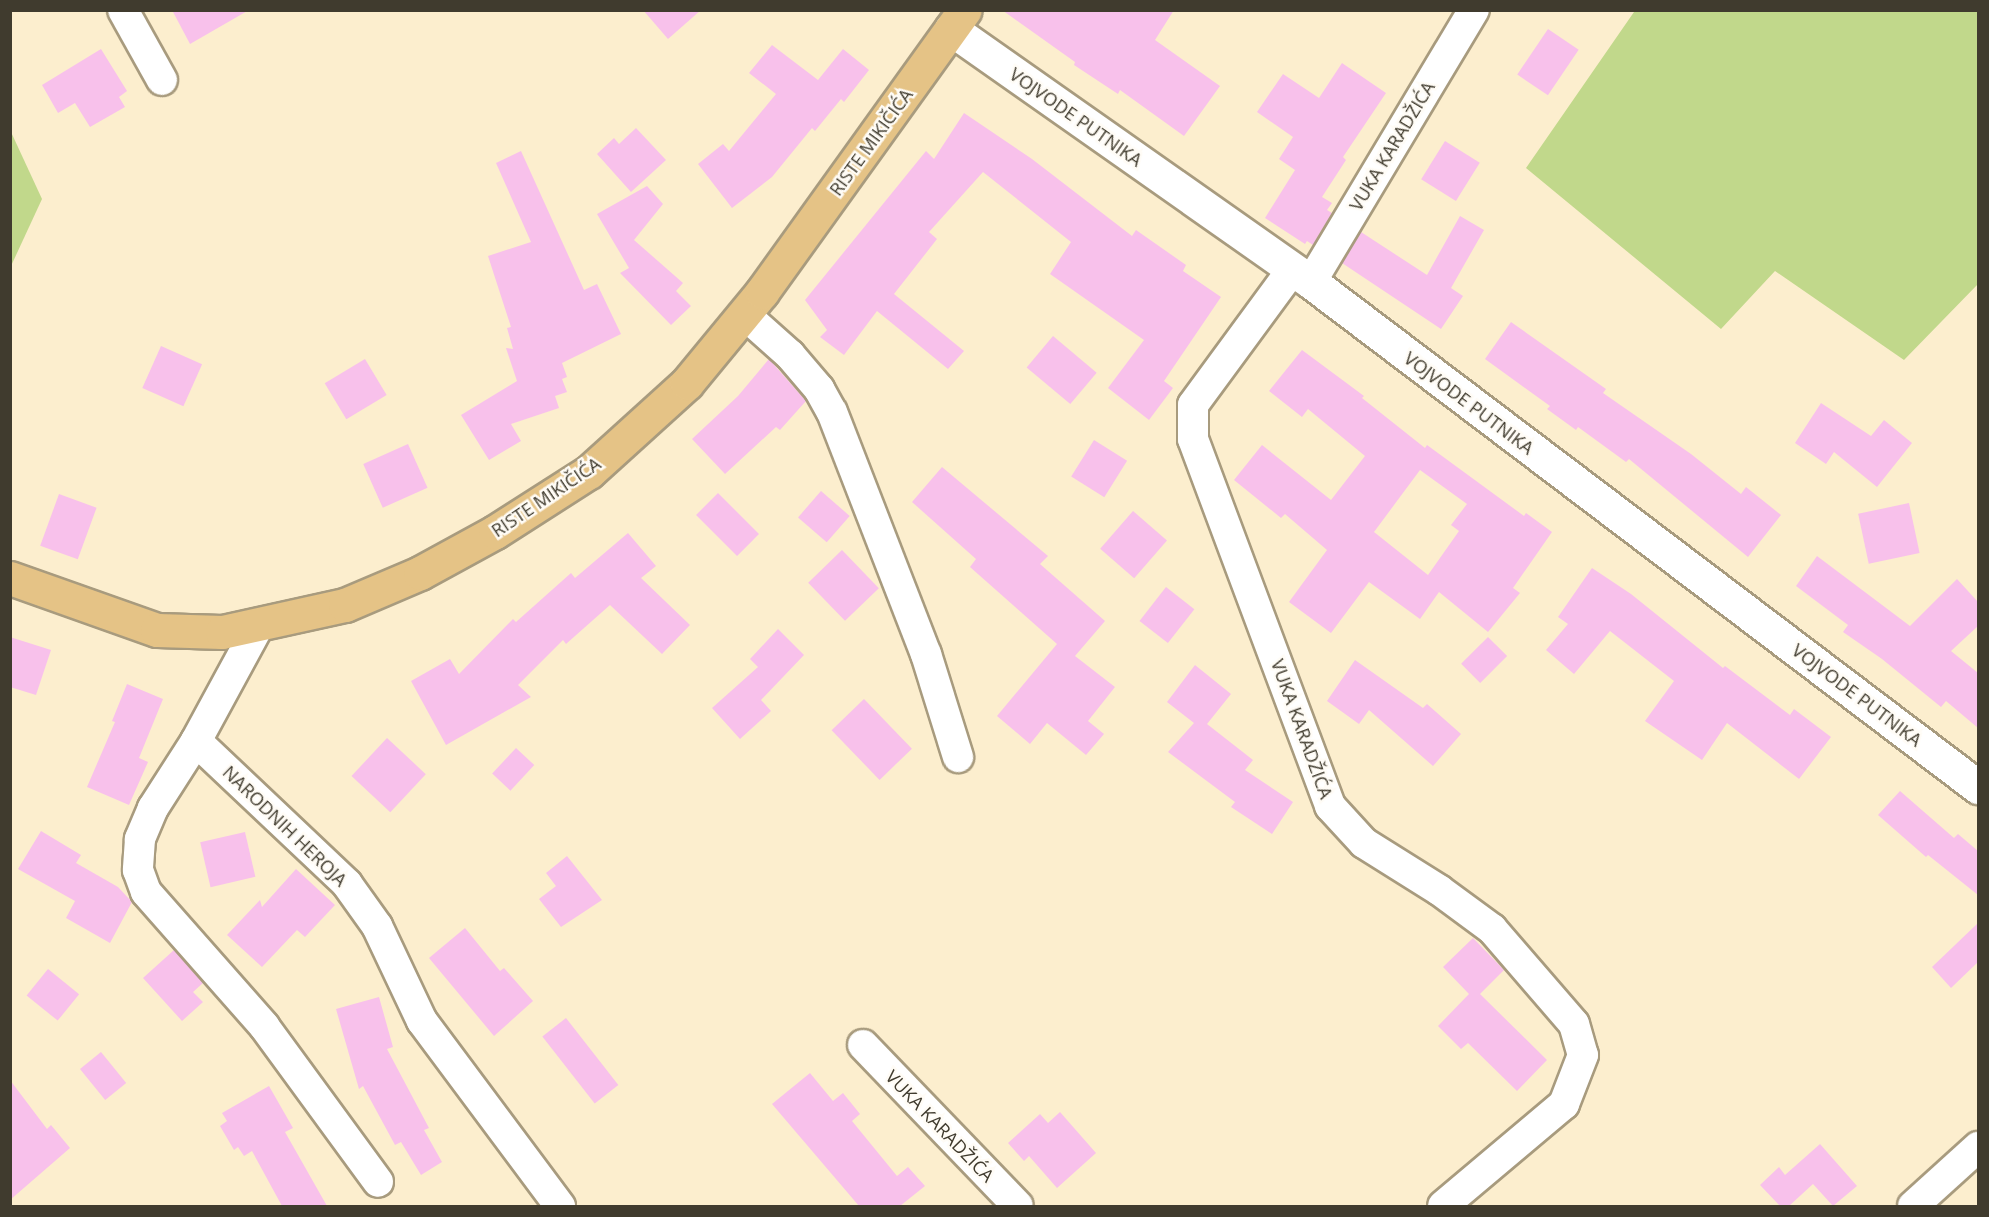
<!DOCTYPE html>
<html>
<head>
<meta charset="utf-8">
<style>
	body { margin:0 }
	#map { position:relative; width:1989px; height:1217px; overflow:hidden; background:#fceece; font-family:"Open Sans",sans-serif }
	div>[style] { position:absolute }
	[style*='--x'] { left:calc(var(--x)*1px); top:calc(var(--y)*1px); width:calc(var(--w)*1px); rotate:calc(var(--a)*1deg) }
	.green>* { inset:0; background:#c1d88b }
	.building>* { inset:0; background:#f8c1eb; transform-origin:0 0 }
	.roads { filter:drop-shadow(2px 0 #a89b7e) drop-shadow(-2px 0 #a89b7e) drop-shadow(0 2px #a89b7e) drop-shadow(0 -2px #a89b7e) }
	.minor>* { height:30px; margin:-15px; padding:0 15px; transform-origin:15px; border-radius:15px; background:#fff }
	.tertiary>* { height:33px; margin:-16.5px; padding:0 16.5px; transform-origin:16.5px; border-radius:16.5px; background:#fff }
	.primary>* { height:33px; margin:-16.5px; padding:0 16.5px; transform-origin:16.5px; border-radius:16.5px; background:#e5c386 }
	span { translate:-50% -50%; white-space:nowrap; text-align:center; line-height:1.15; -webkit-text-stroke:5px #fffcf6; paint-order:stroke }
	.street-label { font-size:18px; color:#403b2e }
	.frame { position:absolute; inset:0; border:12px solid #403b2e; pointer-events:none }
</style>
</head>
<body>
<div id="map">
	<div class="green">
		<div style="clip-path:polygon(1632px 11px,1978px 11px,1978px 284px,1904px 360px,1775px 271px,1721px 329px,1526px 168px,1634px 12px)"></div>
		<div style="clip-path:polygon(11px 132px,42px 199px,11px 266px,10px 266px)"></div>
	</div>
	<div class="building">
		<div style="clip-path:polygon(172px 10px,249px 10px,190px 44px)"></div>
		<div style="clip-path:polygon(643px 10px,701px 10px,668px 39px)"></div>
		<div style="clip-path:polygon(1002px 10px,1174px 10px,1155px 40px,1220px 86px,1184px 136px,1120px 90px,1118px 94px,1074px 65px,1075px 62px)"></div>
		<div style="left:1548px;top:29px;width:37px;height:55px;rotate:34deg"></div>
		<div style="clip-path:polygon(772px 45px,818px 80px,843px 49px,869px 70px,844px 102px,841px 99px,815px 131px,812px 128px,772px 177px,732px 208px,698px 164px,723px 144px,729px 151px,776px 94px,749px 73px)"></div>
		<div style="clip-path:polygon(101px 49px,127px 91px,119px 97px,125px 107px,90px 127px,75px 103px,58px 113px,42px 85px)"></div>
		<div style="clip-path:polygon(1342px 63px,1386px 93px,1343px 157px,1346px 160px,1322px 197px,1332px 203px,1327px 210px,1332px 213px,1313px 245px,1307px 241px,1305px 244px,1265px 218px,1295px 170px,1279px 159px,1293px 137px,1257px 112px,1283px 74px,1319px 98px)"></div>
		<div style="clip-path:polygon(964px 113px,1032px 159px,1132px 236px,1136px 230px,1186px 265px,1183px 271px,1221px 297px,1164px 381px,1173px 388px,1149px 420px,1108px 388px,1144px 340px,1050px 274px,1071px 242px,983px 172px,929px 232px,937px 239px,894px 294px,964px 351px,948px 369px,877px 311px,844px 355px,820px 337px,827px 330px,805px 300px,926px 151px,934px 159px)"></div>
		<div style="clip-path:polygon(636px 128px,666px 160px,631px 192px,597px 154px,614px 138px,619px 144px)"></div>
		<div style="left:1445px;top:141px;width:41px;height:45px;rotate:32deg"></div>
		<div style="clip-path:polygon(521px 151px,584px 290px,597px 284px,621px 334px,562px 363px,567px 377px,562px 379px,567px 392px,555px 396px,559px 408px,511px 424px,521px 441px,489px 460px,461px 415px,517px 381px,506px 348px,513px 349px,507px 328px,511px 327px,488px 256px,531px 242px,496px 163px)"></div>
		<div style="clip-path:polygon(647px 186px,663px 204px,634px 240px,683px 283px,676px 291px,691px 306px,671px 325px,620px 273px,629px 268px,597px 214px)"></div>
		<div style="clip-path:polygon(1460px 216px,1484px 230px,1451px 288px,1463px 296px,1441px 329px,1342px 263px,1361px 232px,1427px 275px)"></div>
		<div style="clip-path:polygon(1511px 322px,1606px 389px,1603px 393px,1691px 454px,1741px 494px,1746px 487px,1781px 515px,1748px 557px,1629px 459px,1626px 462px,1578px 427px,1576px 430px,1547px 409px,1550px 406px,1485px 359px)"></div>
		<div style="left:1053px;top:336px;width:57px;height:41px;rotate:40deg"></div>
		<div style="left:161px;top:346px;width:45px;height:46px;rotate:24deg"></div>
		<div style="clip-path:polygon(evenodd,1302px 350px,1364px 396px,1362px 398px,1425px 448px,1427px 445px,1524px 516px,1526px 513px,1552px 532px,1513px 588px,1520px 593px,1488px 632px,1439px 592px,1420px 619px,1369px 582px,1331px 633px,1289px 602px,1327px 550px,1285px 514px,1281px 518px,1234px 480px,1262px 445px,1331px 500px,1365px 456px,1308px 409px,1302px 417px,1269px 391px,1302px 350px,1420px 470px,1467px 504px,1451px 525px,1459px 531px,1428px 575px,1374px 532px,1420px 470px)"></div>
		<div style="left:365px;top:359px;width:42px;height:47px;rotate:59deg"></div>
		<div style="clip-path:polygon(769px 359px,806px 401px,780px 430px,776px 427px,725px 474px,692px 439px,738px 396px)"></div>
		<div style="clip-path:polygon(1821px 403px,1871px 436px,1884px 420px,1912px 443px,1877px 487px,1834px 452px,1826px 464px,1795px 443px)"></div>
		<div style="left:1094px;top:440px;width:39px;height:43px;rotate:32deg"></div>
		<div style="left:408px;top:444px;width:48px;height:49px;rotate:66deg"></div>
		<div style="clip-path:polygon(942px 467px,1048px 556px,1040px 564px,1105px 621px,1075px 656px,1115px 687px,1088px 721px,1104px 734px,1086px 755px,1047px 723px,1030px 744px,997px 716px,1057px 644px,970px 567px,976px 559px,912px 502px)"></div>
		<div style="left:821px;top:491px;width:38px;height:35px;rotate:41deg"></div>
		<div style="left:718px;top:493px;width:58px;height:31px;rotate:45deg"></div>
		<div style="left:59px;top:494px;width:40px;height:55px;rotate:20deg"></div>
		<div style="left:1909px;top:503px;width:51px;height:52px;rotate:78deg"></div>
		<div style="left:1133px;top:511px;width:45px;height:50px;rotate:41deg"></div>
		<div style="clip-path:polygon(628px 533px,656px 566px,641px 578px,690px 625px,662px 654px,610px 605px,566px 644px,563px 640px,518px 685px,531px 697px,446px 745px,411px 681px,450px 659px,459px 674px,513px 619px,516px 622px,571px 573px,575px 578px)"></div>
		<div style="left:842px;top:550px;width:53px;height:47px;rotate:46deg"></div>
		<div style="clip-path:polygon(1817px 556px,1910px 626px,1957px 579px,1978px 602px,1978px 626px,1951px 651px,1978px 673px,1978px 728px,1946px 701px,1941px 707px,1882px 659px,1843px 632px,1848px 625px,1796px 586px)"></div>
		<div style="clip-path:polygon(1592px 568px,1631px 594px,1723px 668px,1725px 666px,1790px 715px,1794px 709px,1831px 737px,1799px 779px,1727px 723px,1702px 760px,1645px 721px,1674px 681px,1610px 631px,1574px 674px,1546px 650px,1568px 624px,1558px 617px)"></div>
		<div style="left:1166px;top:587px;width:36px;height:43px;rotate:38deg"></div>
		<div style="clip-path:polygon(778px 629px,804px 655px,761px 700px,771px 711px,740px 739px,712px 708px,758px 667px,750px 659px)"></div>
		<div style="clip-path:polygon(10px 637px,51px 650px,36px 695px,10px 687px)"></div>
		<div style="left:1488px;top:637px;width:27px;height:38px;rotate:45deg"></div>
		<div style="clip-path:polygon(1355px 660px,1423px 708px,1427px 704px,1461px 734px,1433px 766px,1369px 710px,1359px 724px,1327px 701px)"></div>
		<div style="clip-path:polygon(1195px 665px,1231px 694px,1207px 724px,1253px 760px,1245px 770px,1293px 802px,1272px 834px,1231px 807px,1235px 802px,1168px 752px,1194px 723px,1167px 702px)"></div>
		<div style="clip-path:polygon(127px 684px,163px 699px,139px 758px,148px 762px,129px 805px,87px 787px,115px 722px,112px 721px)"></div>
		<div style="left:864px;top:699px;width:69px;height:45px;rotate:46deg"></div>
		<div style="left:387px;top:738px;width:53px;height:52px;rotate:43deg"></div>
		<div style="left:516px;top:748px;width:25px;height:35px;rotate:43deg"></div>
		<div style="clip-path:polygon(1900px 791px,1954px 838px,1958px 834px,1978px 851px,1978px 895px,1928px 855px,1926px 857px,1878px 815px)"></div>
		<div style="clip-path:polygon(41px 831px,81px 855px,76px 863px,118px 887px,132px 902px,110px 943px,66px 918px,75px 901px,18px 869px)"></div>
		<div style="left:245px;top:832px;width:46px;height:46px;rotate:77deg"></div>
		<div style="clip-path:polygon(567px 856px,602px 900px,561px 927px,539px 899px,556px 886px,546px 873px)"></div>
		<div style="clip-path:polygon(296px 869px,335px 905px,305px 937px,297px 930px,262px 967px,227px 935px,260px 900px,262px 907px)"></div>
		<div style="clip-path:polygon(1978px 923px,1978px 962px,1951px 988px,1932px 967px)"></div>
		<div style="clip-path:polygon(465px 928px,500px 971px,504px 968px,533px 1001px,494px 1036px,429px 958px)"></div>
		<div style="clip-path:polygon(1473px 938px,1504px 970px,1480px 994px,1547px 1060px,1517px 1091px,1468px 1043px,1461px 1049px,1438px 1026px,1469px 994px,1443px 967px)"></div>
		<div style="clip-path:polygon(174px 950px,203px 983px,193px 992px,203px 1002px,182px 1021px,143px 978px)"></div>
		<div style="left:48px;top:969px;width:40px;height:34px;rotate:39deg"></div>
		<div style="clip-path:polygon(379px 997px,393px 1047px,387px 1049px,429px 1128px,424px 1130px,442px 1162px,421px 1175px,401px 1142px,395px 1145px,363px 1086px,359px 1089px,336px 1009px)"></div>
		<div style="left:566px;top:1018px;width:85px;height:30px;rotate:52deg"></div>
		<div style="left:101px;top:1052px;width:40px;height:27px;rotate:51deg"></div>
		<div style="clip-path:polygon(810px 1073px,833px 1101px,843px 1093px,860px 1114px,852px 1121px,897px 1176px,908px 1167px,925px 1186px,900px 1206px,859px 1206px,772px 1104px)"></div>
		<div style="clip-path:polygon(10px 1080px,47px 1129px,51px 1125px,70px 1148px,10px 1200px)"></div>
		<div style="clip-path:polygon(269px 1086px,293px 1128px,285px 1132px,327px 1206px,282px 1206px,252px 1151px,244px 1156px,238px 1147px,234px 1150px,220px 1126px,227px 1121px,222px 1113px)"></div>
		<div style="clip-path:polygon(1060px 1112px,1096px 1153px,1057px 1188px,1029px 1156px,1024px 1161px,1008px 1143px,1040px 1114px,1048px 1123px)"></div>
		<div style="clip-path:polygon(1820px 1144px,1857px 1186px,1833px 1206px,1813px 1184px,1789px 1206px,1780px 1206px,1760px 1185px,1779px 1167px,1785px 1175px)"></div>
	</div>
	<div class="roads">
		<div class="minor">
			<div style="--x:123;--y:10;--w:80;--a:60.9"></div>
			<div style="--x:1292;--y:270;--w:167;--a:126.3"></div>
			<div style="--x:1193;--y:405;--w:34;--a:90"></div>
			<div style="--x:1193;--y:439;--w:392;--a:69.5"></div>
			<div style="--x:1330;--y:806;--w:50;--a:47.4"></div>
			<div style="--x:1364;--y:843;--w:89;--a:32.1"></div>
			<div style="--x:1439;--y:890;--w:66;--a:36.3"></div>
			<div style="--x:1492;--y:929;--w:125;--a:49.2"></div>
			<div style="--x:1574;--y:1024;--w:32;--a:74"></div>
			<div style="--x:1583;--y:1055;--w:53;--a:111.2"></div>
			<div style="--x:1564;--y:1104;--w:158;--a:139.9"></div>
			<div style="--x:1311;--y:282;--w:317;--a:-59.1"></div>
			<div style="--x:744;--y:314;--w:62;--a:41.7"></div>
			<div style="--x:790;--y:355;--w:45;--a:49.5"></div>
			<div style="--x:819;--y:389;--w:26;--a:61"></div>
			<div style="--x:832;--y:412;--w:260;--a:68.8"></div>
			<div style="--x:926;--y:654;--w:108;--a:72.7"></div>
			<div style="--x:259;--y:625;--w:132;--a:118.5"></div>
			<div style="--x:196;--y:741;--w:208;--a:43.4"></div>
			<div style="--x:347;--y:884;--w:52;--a:54.5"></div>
			<div style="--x:377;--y:926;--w:105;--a:64.7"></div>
			<div style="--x:422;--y:1021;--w:231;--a:53.3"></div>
			<div style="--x:196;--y:741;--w:80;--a:122.7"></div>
			<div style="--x:153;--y:808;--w:34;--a:113"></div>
			<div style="--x:140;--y:839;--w:31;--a:94"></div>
			<div style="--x:138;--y:870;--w:23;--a:70"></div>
			<div style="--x:146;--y:892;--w:179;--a:48.6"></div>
			<div style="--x:264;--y:1026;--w:193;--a:53.8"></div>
			<div style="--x:863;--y:1045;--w:223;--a:46.1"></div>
			<div style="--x:1913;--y:1206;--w:88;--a:-42.2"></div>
		</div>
		<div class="tertiary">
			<div style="--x:951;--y:29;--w:440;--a:35.1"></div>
			<div style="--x:1311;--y:282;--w:837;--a:37.13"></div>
		</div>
		<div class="primary">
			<div style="--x:10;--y:578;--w:156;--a:19.5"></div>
			<div style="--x:157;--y:630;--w:65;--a:1.8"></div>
			<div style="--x:222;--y:632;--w:126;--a:-12.4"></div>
			<div style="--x:345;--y:605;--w:82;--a:-23.1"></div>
			<div style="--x:420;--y:573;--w:85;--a:-28.7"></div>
			<div style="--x:495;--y:532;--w:112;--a:-32.6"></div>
			<div style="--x:589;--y:472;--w:132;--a:-42.2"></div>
			<div style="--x:687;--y:383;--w:118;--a:-50.5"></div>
			<div style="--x:762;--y:292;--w:347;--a:-54.3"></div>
		</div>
	</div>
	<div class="street-label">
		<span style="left:1076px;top:117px;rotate:35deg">VOJVODE PUTNIKA</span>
		<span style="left:871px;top:142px;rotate:-54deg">RISTE MIKIČIĆA</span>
		<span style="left:1392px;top:146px;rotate:-59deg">VUKA KARADŽIĆA</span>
		<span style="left:1469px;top:403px;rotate:37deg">VOJVODE PUTNIKA</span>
		<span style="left:546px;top:497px;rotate:-34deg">RISTE MIKIČIĆA</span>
		<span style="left:1857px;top:695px;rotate:37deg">VOJVODE PUTNIKA</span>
		<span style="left:1302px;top:729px;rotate:70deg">VUKA KARADŽIĆA</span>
		<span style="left:285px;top:826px;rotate:44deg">NARODNIH HEROJA</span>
		<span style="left:940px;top:1126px;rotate:46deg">VUKA KARADŽIĆA</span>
	</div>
	<div class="frame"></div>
</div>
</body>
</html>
